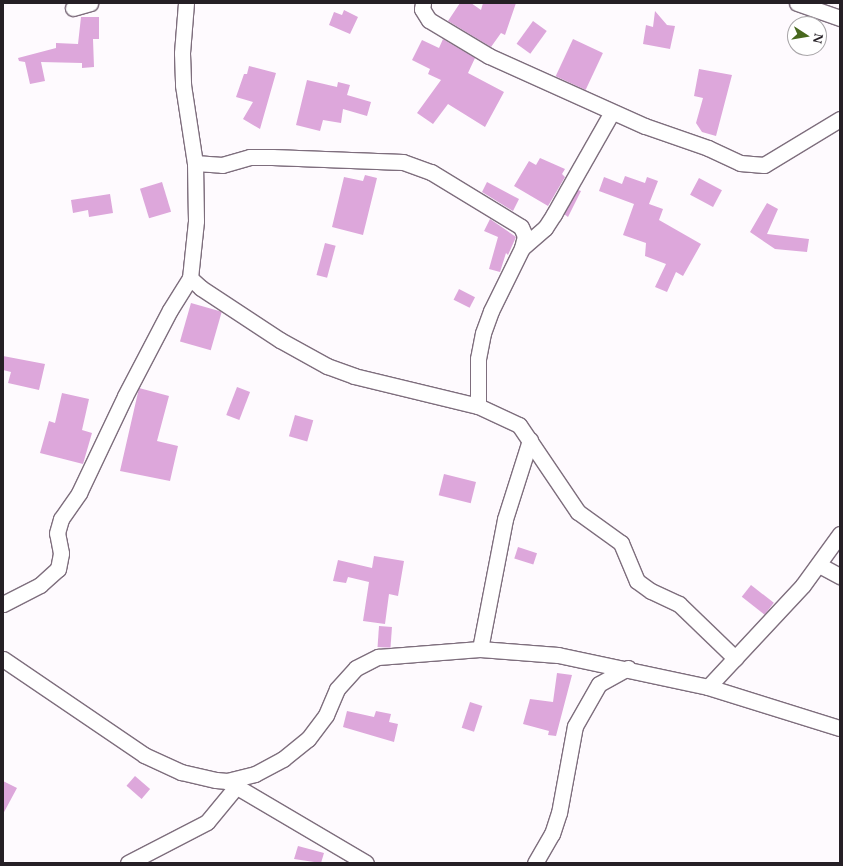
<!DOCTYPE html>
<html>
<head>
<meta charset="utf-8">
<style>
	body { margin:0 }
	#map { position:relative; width:843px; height:866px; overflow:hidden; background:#fefafe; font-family:"Libre Baskerville",serif }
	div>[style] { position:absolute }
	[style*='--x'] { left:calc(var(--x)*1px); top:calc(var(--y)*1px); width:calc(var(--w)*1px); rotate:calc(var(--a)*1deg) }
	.building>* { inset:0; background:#dda7db; transform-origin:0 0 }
	.roads { filter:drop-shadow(1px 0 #7e6e7d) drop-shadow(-1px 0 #7e6e7d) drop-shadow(0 1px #7e6e7d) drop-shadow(0 -1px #7e6e7d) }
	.minor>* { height:15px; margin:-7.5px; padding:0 7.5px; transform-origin:7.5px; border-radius:7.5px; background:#fff }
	span { translate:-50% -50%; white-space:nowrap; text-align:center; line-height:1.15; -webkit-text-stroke:4px #fff; paint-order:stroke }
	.frame { position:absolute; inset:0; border:4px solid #251f25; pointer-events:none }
	.north { position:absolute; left:787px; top:16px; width:40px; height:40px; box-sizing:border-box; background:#fff; border:1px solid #a8a5a8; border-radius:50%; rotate:102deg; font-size:11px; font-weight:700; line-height:16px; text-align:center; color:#251f25 }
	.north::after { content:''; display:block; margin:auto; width:14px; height:18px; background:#48681e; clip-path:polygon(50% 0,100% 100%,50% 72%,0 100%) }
</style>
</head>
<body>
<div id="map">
	<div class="building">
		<div style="clip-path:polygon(460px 3px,471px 3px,481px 10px,483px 3px,516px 3px,505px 35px,501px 33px,491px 47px,448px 21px)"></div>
		<div style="clip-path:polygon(344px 10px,358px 17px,350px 34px,329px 25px,334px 12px,342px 15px)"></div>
		<div style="clip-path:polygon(655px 11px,667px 25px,675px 26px,670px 49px,643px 44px,646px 25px,653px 27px)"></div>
		<div style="clip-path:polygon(81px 17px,99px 17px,99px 39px,93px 39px,94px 67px,82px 68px,82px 63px,41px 62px,45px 81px,30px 84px,25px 62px,19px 61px,18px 58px,56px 48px,56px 43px,78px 44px)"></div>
		<div style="left:533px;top:21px;width:17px;height:28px;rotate:36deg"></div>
		<div style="clip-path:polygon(443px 39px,475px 58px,468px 73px,504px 92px,485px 127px,448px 104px,433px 124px,417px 113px,441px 80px,428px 74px,430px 69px,412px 60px,422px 40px,439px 48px)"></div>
		<div style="left:573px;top:39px;width:33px;height:41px;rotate:25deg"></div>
		<div style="clip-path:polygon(249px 66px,276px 73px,260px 129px,243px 119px,253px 102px,236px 97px,244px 74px,247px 74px)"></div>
		<div style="clip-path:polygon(699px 69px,732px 75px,716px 136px,702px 132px,696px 123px,703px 98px,694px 96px)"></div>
		<div style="clip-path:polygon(307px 80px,337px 87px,338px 82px,350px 85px,347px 95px,371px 102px,367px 116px,343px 109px,341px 123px,323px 120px,320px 131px,296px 125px)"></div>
		<div style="clip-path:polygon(540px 158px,565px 169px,562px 174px,565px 177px,548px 206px,514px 186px,529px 161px,536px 165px)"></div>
		<div style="clip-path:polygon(365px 175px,377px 178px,363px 235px,332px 227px,344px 177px,363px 181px)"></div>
		<div style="clip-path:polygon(625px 176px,645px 183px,647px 177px,658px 181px,649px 204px,663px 209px,659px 220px,701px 244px,683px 276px,676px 272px,667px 292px,655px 287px,666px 264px,645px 256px,646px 243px,623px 235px,634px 204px,599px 191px,604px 177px,622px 184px)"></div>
		<div style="left:699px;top:178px;width:26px;height:19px;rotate:28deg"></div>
		<div style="left:162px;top:182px;width:31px;height:23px;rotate:73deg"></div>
		<div style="clip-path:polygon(487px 182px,519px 199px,513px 211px,482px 192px)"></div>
		<div style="clip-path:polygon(578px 190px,581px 191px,568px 217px,564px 214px)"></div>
		<div style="clip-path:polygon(110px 194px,113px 213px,89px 217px,88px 210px,73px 213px,71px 200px)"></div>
		<div style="clip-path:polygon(767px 203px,778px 209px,767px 234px,809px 239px,807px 252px,775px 249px,750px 232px)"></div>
		<div style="clip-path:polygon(490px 219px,516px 237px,508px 255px,506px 253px,500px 272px,489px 269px,498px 237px,484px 231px)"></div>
		<div style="left:325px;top:243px;width:11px;height:33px;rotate:15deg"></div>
		<div style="left:459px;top:289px;width:18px;height:12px;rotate:27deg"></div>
		<div style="left:191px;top:303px;width:32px;height:40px;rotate:16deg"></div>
		<div style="clip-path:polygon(3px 356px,45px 364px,39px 390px,8px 383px,11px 372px,3px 370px)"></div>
		<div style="left:237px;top:387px;width:14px;height:30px;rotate:21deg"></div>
		<div style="clip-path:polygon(139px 388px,169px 396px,157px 441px,178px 446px,170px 481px,120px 471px)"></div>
		<div style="clip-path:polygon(62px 393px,89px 399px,82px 430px,92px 433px,83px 464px,40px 453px,49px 421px,55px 423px)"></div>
		<div style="left:295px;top:415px;width:19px;height:22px;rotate:16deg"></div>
		<div style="left:444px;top:474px;width:33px;height:22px;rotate:14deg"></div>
		<div style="left:518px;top:547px;width:20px;height:12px;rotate:18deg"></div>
		<div style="clip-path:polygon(374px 556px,404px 561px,398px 596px,389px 594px,385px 624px,363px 621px,369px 582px,348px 577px,346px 583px,333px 581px,338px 560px,372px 568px)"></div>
		<div style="left:751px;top:585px;width:29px;height:15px;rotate:38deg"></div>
		<div style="left:379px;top:626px;width:13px;height:21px;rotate:4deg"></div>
		<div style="clip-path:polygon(557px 673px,572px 675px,556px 736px,548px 735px,549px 731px,523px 724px,530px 699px,553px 702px)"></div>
		<div style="left:470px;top:702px;width:13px;height:27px;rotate:18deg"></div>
		<div style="clip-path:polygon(347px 711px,374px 717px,376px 711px,391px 714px,389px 722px,398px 724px,394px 742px,343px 727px)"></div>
		<div style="left:135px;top:776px;width:20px;height:13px;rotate:41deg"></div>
		<div style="clip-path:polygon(3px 781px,17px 788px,3px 814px)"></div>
		<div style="clip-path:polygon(298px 846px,324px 853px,321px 863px,294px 859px)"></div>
	</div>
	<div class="roads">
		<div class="minor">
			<div style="--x:186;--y:3;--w:50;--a:94.6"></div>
			<div style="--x:182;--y:53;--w:32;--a:88"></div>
			<div style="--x:183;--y:85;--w:79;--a:81.3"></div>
			<div style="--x:195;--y:163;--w:58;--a:89"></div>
			<div style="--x:196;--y:221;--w:57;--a:96"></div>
			<div style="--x:190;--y:278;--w:15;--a:42"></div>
			<div style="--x:201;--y:288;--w:95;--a:33.4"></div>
			<div style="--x:280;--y:340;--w:54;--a:29"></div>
			<div style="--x:327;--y:366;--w:29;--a:20"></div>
			<div style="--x:354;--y:376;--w:128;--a:13.6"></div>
			<div style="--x:478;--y:406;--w:45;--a:24.9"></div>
			<div style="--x:519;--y:425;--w:105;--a:55.9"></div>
			<div style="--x:578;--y:512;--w:53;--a:35.8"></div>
			<div style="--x:621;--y:543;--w:41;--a:67.2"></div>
			<div style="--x:637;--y:581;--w:17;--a:36"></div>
			<div style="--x:651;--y:591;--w:31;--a:25"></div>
			<div style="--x:679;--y:604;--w:78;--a:44"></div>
			<div style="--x:423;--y:3;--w:6;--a:99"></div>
			<div style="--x:422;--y:9;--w:13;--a:58"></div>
			<div style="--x:429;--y:20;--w:70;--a:31"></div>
			<div style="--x:489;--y:56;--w:171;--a:24.2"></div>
			<div style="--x:645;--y:126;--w:67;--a:19.2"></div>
			<div style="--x:708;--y:148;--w:35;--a:25"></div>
			<div style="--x:740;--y:163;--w:24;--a:5"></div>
			<div style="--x:764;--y:165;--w:89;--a:-31.2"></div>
			<div style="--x:797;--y:3;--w:46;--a:19.2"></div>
			<div style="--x:73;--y:8;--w:18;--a:-16"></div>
			<div style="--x:195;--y:163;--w:27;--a:4"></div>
			<div style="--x:222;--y:165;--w:29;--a:-16"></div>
			<div style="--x:250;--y:157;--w:22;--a:0"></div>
			<div style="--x:272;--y:157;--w:131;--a:2.2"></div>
			<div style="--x:403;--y:162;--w:30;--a:20"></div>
			<div style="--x:431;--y:172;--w:105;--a:31.4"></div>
			<div style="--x:521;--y:227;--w:10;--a:66"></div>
			<div style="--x:525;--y:236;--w:12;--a:104"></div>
			<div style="--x:522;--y:248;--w:70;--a:116.2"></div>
			<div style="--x:491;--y:311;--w:23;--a:110"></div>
			<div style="--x:483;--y:333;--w:26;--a:101"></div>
			<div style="--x:478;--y:359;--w:47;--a:90"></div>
			<div style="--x:523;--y:247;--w:29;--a:-41"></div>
			<div style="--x:545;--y:228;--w:17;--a:-57"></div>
			<div style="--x:554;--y:214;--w:117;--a:-60.4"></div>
			<div style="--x:819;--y:565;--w:24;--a:28"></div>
			<div style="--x:3;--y:604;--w:42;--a:-27.2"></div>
			<div style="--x:40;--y:585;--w:24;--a:-42"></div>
			<div style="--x:58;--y:569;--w:16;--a:-79"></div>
			<div style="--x:61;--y:553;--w:20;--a:-101"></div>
			<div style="--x:57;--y:533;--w:15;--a:-74"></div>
			<div style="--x:61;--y:519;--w:32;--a:-55"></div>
			<div style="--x:79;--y:493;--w:107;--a:-64.6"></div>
			<div style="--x:125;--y:396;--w:97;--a:-62.4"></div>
			<div style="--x:170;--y:310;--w:38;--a:-58"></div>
			<div style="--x:480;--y:649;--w:132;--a:-79.1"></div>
			<div style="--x:505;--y:519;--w:83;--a:-72.4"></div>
			<div style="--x:3;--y:659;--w:171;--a:34.2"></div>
			<div style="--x:144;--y:755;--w:41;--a:24.7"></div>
			<div style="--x:181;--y:772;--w:36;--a:13"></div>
			<div style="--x:216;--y:780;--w:11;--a:5"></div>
			<div style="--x:227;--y:781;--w:29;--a:-14"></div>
			<div style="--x:255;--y:774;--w:32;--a:-28"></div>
			<div style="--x:283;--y:759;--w:32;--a:-39"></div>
			<div style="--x:308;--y:739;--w:30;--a:-53"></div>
			<div style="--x:326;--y:715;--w:28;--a:-67"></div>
			<div style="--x:337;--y:689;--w:28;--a:-48"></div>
			<div style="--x:356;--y:668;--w:25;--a:-27"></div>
			<div style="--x:378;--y:657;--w:102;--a:-4.5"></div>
			<div style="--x:480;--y:649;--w:78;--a:4.4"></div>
			<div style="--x:558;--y:655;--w:153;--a:12"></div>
			<div style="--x:708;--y:687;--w:138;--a:17.3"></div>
			<div style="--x:708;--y:687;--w:139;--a:-47"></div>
			<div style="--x:803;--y:585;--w:63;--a:-54"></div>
			<div style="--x:227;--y:781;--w:161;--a:30.5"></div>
			<div style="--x:128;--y:863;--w:89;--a:-27.4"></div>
			<div style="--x:207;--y:822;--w:45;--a:-50.4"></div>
			<div style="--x:535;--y:863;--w:34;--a:-60"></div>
			<div style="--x:552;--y:834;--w:22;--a:-72"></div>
			<div style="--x:559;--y:813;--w:88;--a:-79.6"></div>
			<div style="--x:575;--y:726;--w:48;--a:-60.3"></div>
			<div style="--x:599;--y:684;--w:33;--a:-29"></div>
		</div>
	</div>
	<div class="frame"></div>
	<div class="north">N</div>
</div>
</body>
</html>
